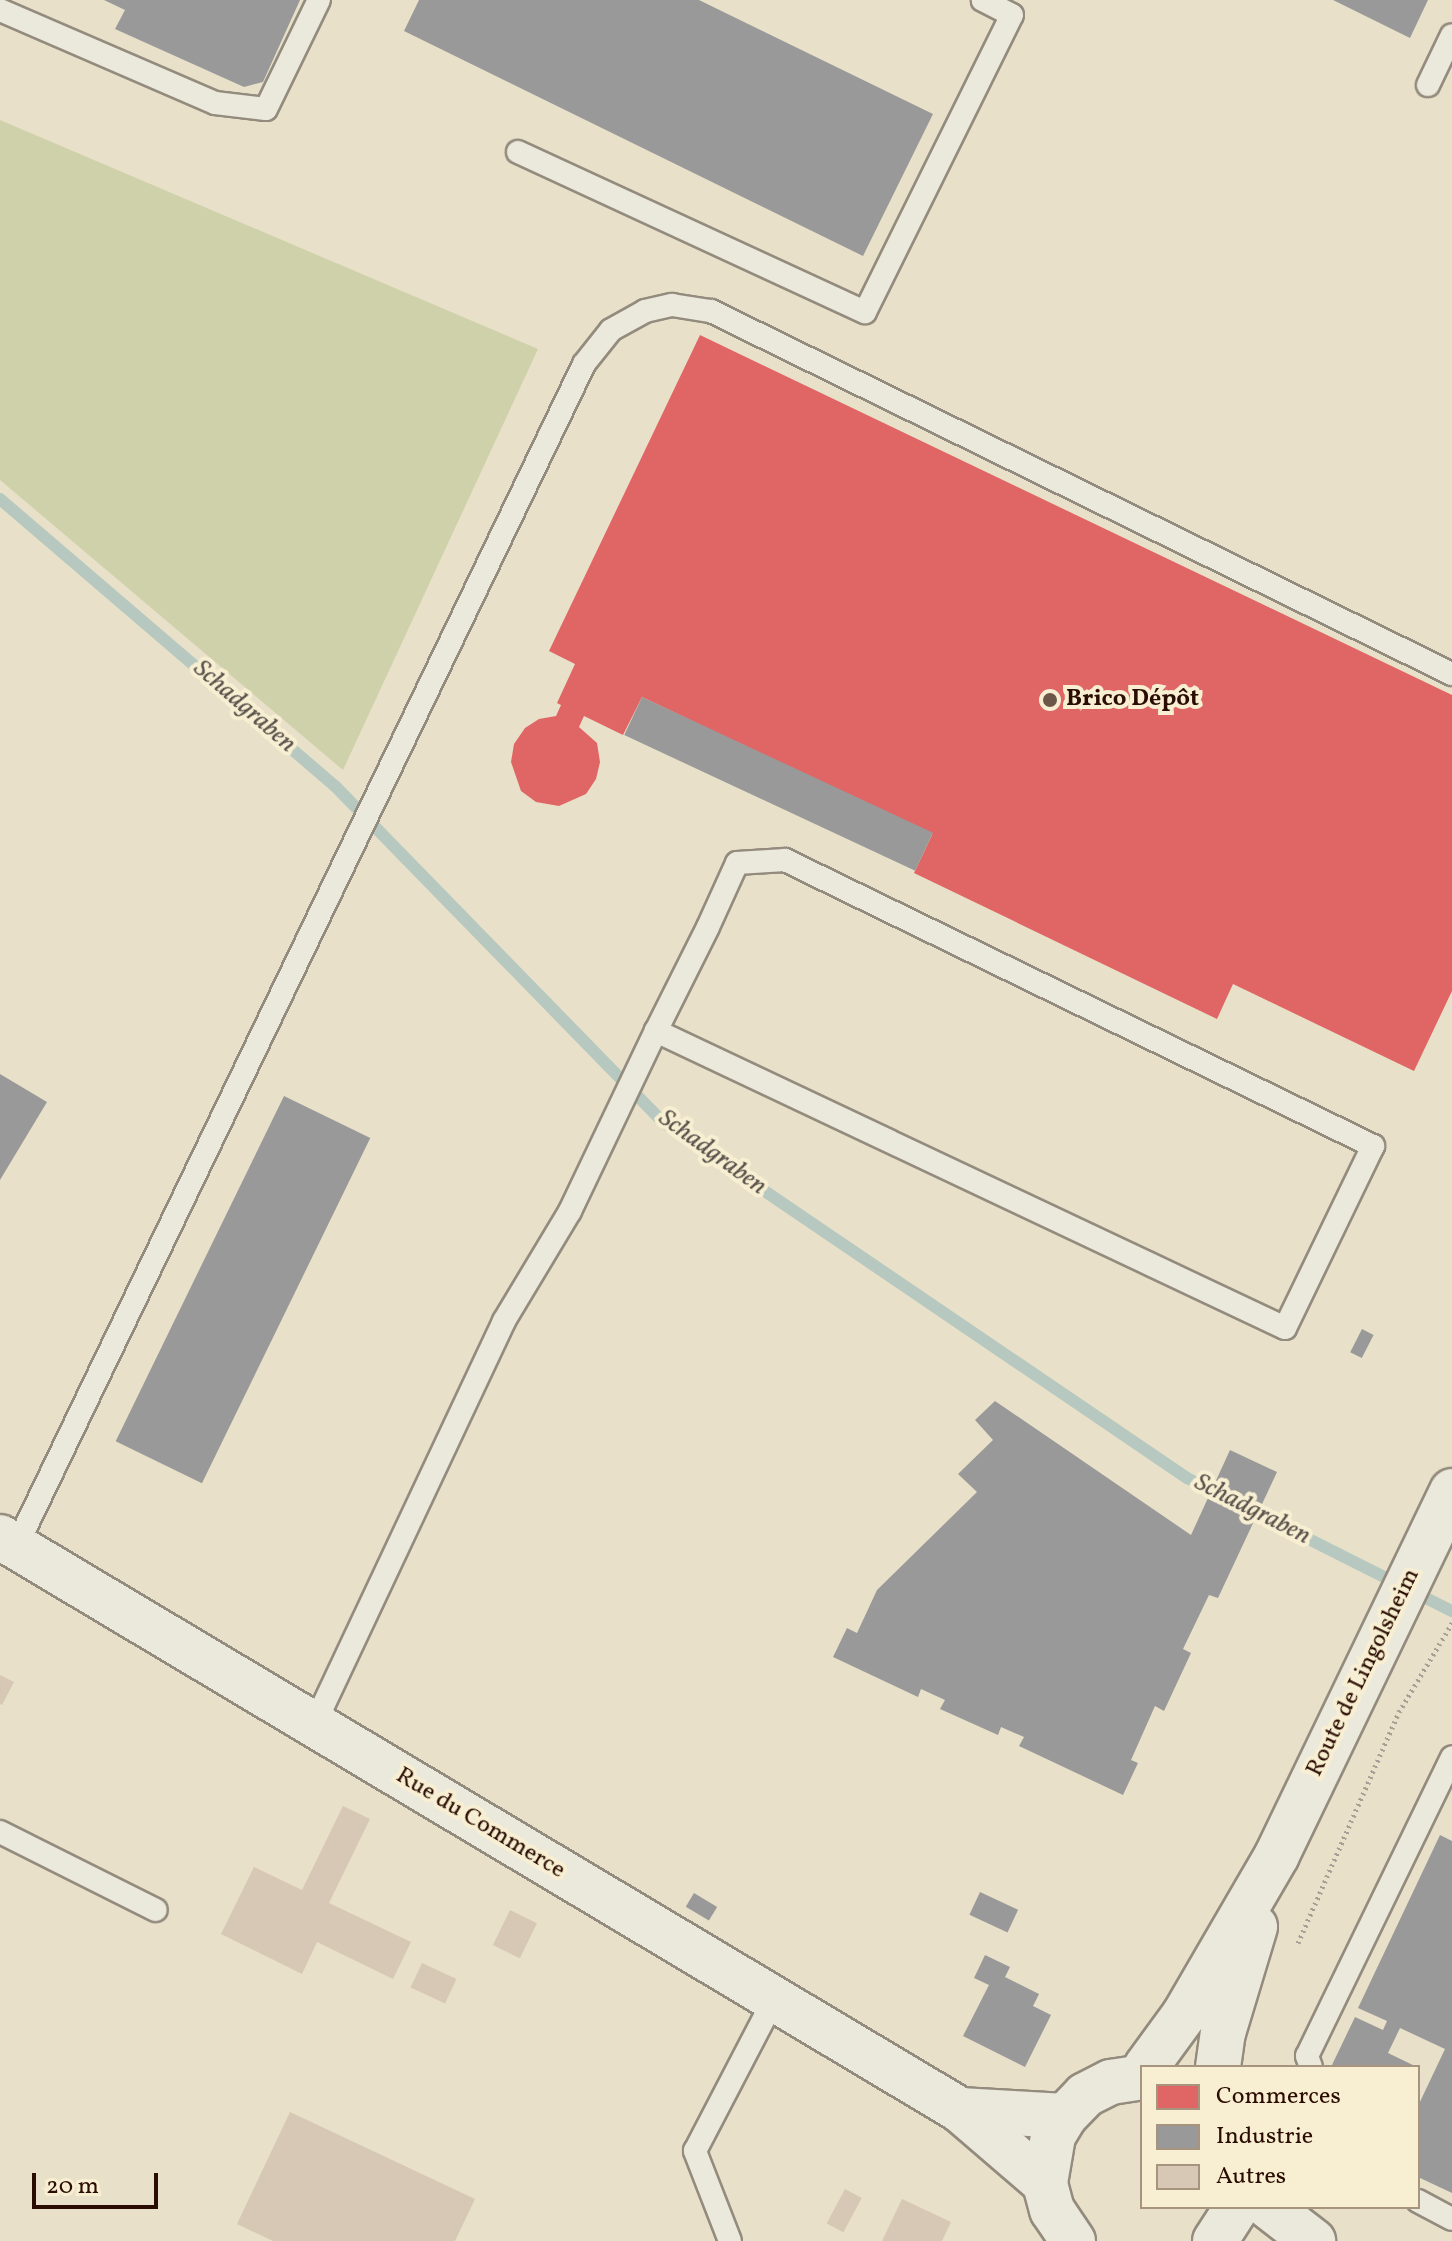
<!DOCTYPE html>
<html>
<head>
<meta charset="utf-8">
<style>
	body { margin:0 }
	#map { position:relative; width:1452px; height:2241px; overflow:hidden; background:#e8e0c8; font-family:Vollkorn,serif }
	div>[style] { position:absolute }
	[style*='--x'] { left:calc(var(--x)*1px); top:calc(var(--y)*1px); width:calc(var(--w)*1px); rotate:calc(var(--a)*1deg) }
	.green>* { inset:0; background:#cfd1aa }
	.shops>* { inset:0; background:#e06666 }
	.industry>* { inset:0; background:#999; transform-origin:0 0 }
	.stream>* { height:12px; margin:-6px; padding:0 6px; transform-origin:6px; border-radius:6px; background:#b6c8bf }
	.building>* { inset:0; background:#d6c8b5; transform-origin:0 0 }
	.path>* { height:5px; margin-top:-2.5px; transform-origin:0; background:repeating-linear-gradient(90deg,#a59f95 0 2px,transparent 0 6px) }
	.roads { filter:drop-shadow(2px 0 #938b7d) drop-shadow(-2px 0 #938b7d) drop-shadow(0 2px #938b7d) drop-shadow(0 -2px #938b7d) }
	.lane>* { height:22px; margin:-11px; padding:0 11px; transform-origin:11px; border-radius:11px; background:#ebe8dc }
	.street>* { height:44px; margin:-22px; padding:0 22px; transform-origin:22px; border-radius:22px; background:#ebe8dc }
	.secondary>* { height:44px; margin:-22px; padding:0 22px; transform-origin:22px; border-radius:22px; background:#ebe8dc }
	.dots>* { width:22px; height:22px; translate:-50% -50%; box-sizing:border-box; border:4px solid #f8efd3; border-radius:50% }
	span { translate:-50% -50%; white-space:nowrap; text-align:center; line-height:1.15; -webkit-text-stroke:8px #f8efd3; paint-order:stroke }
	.poi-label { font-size:24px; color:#2a0c02; font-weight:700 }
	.left { translate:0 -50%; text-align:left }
	.street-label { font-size:24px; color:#2a0c02 }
	.water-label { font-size:26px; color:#5a534c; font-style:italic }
	.legend { position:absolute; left:1140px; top:2065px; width:280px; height:144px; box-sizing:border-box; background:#f8efd3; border:2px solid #a6947f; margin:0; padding:10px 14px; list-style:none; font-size:24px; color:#2a0c02 }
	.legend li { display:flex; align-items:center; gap:16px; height:40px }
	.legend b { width:40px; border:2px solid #a6947f }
	.scale { position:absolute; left:32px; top:2173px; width:126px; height:36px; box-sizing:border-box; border:4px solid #2a0c02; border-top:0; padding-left:10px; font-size:24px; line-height:28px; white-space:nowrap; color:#2a0c02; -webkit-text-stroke:6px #f8efd3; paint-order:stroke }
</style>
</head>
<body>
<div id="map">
	<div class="green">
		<div style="clip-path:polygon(0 120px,538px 349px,343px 770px,0 480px)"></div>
	</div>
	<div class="shops">
		<div style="clip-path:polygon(700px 335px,1452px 695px,1452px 991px,1414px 1071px,1233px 984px,1217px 1019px,914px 873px,932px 835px,642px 697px,623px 735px,584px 716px,579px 727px,597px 743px,600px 762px,596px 779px,586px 794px,559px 806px,536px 802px,521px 791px,511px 762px,514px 744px,525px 728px,539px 719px,556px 716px,561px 705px,557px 703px,575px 664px,549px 651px)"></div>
	</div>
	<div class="industry">
		<div style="clip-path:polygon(104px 0,300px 0,263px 82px,244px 87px,115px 29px,125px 10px)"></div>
		<div style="clip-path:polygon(419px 0,699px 0,933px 114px,863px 256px,404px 31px)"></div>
		<div style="clip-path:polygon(1333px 0,1428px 0,1410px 38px)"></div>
		<div style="left:642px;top:697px;width:321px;height:42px;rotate:25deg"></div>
		<div style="clip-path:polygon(0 1074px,47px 1102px,0 1180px)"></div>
		<div style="left:284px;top:1096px;width:96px;height:384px;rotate:26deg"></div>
		<div style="left:1362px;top:1329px;width:13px;height:26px;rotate:27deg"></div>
		<div style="clip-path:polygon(995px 1401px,1191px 1535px,1230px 1450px,1277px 1472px,1218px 1598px,1209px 1595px,1183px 1649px,1191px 1653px,1164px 1711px,1155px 1706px,1131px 1760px,1138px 1763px,1123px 1795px,1019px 1746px,1024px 1737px,1001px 1727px,998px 1735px,940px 1709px,945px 1700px,921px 1689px,918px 1697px,833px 1657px,847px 1628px,857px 1633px,877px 1590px,977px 1492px,958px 1474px,993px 1440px,975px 1420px)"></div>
		<div style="clip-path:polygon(1440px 1835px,1452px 1841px,1452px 2193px,1418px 2177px,1418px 2106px,1445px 2049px,1400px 2028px,1388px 2053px,1417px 2067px,1331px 2067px,1355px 2017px,1383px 2030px,1387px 2021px,1358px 2008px)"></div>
		<div style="left:980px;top:1892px;width:42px;height:25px;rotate:25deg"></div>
		<div style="left:694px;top:1893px;width:27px;height:16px;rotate:31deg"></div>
		<div style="clip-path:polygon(985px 1955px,1010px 1967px,1005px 1977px,1039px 1994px,1033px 2006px,1051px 2015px,1025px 2067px,963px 2036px,989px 1985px,974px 1978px)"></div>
	</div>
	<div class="stream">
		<div style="--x:0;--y:499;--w:441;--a:40.6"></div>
		<div style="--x:335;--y:786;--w:470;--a:45.7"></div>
		<div style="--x:663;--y:1122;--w:633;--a:34.19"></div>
		<div style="--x:1187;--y:1478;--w:40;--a:26.6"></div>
		<div style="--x:1243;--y:1506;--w:234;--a:26.7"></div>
	</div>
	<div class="building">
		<div style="clip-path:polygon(0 1675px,14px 1682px,2px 1705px,0 1704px)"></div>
		<div style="clip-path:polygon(343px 1806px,370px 1819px,329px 1903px,411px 1942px,393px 1979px,317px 1942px,302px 1974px,221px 1934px,254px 1867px,302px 1890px)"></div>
		<div style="left:510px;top:1910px;width:30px;height:39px;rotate:26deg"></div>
		<div style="left:422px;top:1963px;width:38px;height:27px;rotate:25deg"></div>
		<div style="clip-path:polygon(290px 2112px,475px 2199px,455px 2241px,273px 2241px,237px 2224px)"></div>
		<div style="left:845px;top:2189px;width:19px;height:39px;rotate:28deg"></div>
		<div style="clip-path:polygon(902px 2199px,951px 2222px,942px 2241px,882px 2241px)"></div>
	</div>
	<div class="path">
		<div style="--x:1298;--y:1943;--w:252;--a:-66.4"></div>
		<div style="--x:1399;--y:1712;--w:104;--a:-59.2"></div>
	</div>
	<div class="roads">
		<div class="lane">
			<div style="--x:0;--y:10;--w:234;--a:23.4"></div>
			<div style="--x:215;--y:103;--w:51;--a:6.7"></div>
			<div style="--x:266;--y:109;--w:121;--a:-64.1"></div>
			<div style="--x:1428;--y:85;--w:55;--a:-64.4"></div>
			<div style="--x:518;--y:152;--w:382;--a:24.8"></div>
			<div style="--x:865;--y:312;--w:331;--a:-63.7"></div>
			<div style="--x:1012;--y:15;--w:33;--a:-153"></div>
			<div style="--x:16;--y:1547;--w:1312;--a:-64.35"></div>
			<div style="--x:584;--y:364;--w:43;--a:-51.5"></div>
			<div style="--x:611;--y:330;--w:39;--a:-29"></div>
			<div style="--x:645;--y:311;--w:28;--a:-13"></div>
			<div style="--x:672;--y:305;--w:39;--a:9"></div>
			<div style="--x:711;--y:311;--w:825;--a:26.1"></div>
			<div style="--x:314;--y:1725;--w:446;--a:-64.8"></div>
			<div style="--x:504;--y:1321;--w:128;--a:-59"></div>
			<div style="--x:570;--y:1211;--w:199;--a:-64.5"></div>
			<div style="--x:656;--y:1031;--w:116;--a:-63.4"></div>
			<div style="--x:708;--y:927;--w:70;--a:-65.6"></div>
			<div style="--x:737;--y:863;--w:48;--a:-3.6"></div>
			<div style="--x:785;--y:860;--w:654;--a:25.94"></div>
			<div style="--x:1373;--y:1146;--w:202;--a:115.8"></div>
			<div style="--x:1285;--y:1328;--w:696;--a:-154.72"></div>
			<div style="--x:0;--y:1832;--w:174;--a:26.6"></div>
			<div style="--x:1311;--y:2067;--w:12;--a:-110"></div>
			<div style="--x:1307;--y:2056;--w:332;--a:-64.1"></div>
			<div style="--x:1418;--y:2201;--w:38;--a:28"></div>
			<div style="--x:730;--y:2241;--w:97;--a:-111.3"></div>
			<div style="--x:695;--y:2151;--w:171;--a:-62.5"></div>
		</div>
		<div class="street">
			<div style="--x:0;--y:1537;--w:1118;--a:30.83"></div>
			<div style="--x:960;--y:2110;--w:112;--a:40.7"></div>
			<div style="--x:960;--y:2110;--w:105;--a:3.3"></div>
			<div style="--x:1269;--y:2207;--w:56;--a:37.7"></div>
		</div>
		<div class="secondary">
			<div style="--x:1146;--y:2067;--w:64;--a:-53.8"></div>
			<div style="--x:1184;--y:2015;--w:185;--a:-59.8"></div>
			<div style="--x:1277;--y:1855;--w:404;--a:-64.3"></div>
			<div style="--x:1218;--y:2067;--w:34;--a:-82"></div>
			<div style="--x:1223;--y:2033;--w:111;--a:-73.2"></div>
			<div style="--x:1073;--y:2241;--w:37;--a:-124"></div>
			<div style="--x:1052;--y:2210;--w:28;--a:-105"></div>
			<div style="--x:1045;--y:2183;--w:48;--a:-80.3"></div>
			<div style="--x:1053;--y:2136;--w:23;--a:-59"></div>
			<div style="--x:1065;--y:2116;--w:29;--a:-46"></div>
			<div style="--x:1085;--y:2095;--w:29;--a:-27"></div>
			<div style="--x:1111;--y:2082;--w:31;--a:-9"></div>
			<div style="--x:1215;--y:2241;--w:40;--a:-57.1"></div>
		</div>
	</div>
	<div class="dots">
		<div style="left:1050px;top:700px;background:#6c5647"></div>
	</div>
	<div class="poi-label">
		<span class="left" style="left:1066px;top:700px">Brico Dépôt</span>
	</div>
	<div class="street-label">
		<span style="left:1364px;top:1673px;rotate:-64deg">Route de Lingolsheim</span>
		<span style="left:480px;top:1824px;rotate:31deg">Rue du Commerce</span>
	</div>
	<div class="water-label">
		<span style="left:244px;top:707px;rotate:41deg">Schadgraben</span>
		<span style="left:712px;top:1153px;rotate:36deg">Schadgraben</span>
		<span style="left:1252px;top:1510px;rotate:27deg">Schadgraben</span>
	</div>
	<ul class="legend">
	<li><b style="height:22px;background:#e06666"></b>Commerces</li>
	<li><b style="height:22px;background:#999"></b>Industrie</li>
	<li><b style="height:22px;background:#d6c8b5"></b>Autres</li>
	</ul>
	<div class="scale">20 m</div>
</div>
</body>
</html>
